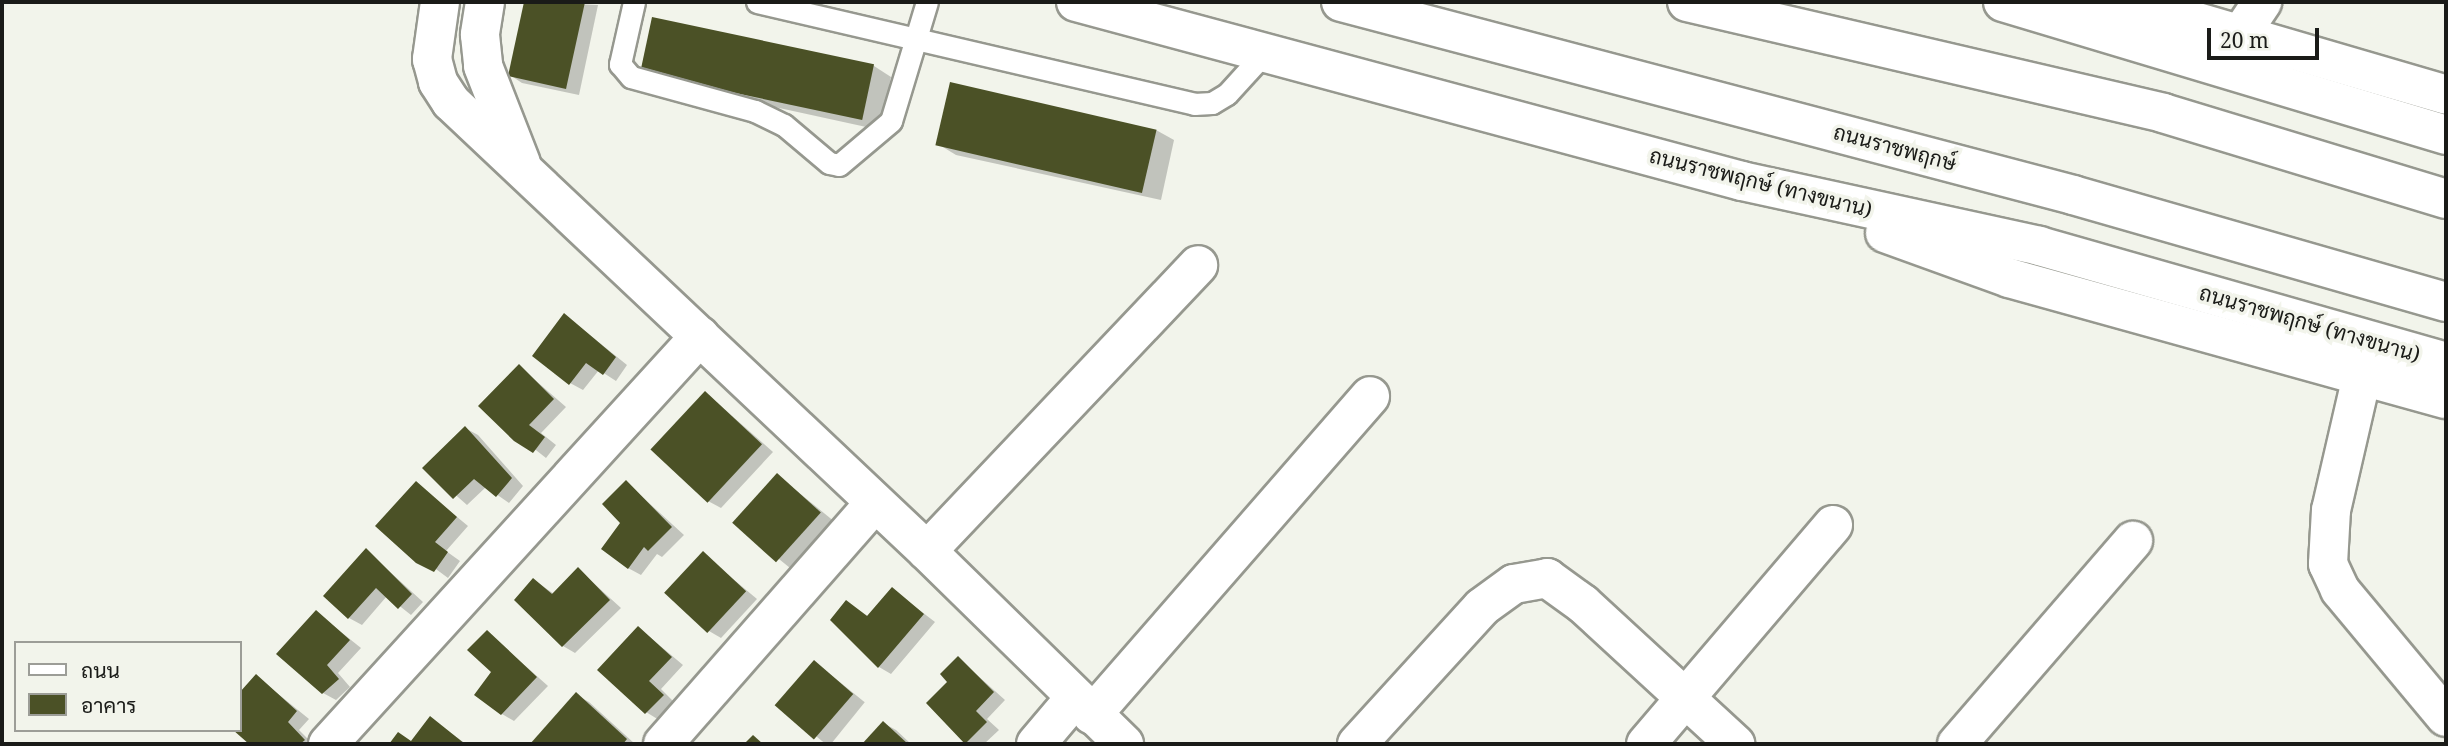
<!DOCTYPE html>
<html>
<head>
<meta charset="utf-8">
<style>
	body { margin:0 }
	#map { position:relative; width:2448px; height:746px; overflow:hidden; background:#f2f4eb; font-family:"Noto Serif",Sarabun,serif }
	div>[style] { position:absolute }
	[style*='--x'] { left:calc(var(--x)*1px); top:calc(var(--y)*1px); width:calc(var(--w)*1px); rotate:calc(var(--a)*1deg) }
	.shadow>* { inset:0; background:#0003; transform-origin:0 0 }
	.building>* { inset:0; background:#4b5126; transform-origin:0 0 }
	.roads { filter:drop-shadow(2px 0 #96988f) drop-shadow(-2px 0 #96988f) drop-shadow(0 2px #96988f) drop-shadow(0 -2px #96988f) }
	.service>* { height:21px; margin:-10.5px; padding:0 10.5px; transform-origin:10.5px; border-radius:10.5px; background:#fff }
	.minor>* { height:38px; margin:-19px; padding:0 19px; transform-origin:19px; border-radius:19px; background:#fff }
	.secondary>* { height:38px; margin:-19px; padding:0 19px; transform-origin:19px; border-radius:19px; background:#fff }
	.primary>* { height:38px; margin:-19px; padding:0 19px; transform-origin:19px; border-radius:19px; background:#fff }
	span { translate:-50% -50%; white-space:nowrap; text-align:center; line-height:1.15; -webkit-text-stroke:7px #f2f4eb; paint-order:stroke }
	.street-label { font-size:21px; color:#1a1b18 }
	.frame { position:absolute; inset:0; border:4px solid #1a1b18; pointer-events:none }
	.legend { position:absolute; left:14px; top:641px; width:228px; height:91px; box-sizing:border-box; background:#f2f4eb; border:2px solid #9c9d97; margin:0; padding:9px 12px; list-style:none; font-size:21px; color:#1a1b18 }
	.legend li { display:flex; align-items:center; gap:14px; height:35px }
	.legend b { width:35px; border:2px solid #9c9d97 }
	.scale { position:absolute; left:2207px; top:28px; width:112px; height:32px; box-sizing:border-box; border:4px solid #1a1b18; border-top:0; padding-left:9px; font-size:21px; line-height:24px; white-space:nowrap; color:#1a1b18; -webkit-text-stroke:5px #f2f4eb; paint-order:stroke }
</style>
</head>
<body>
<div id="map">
	<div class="shadow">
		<div style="clip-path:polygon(525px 2px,598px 5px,579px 95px,522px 83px,510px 75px)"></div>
		<div style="clip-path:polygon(874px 66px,891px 77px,880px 130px,660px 82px)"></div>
		<div style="clip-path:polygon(1156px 130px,1174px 140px,1161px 200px,956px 155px,938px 144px)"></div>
		<div style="clip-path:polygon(565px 315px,627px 365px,616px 381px,599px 370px,583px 390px,570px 383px)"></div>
		<div style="clip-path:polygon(519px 366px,566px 407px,541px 433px,556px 445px,546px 458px,480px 406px)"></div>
		<div style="clip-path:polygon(706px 393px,773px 452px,721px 508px,708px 501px)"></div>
		<div style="clip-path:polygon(465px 428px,478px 435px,523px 486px,509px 503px,486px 487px,467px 505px,425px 468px)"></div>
		<div style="left:777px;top:475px;width:71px;height:64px;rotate:39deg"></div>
		<div style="clip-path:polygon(626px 482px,684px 535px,662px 557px,657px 554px,641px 575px,628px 568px,623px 523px)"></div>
		<div style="clip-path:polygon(416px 483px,468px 526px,446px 551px,460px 561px,448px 578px,378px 526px)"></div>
		<div style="clip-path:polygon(367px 551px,423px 602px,411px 615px,387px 596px,362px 625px,349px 618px)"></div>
		<div style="clip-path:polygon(703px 554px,757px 599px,721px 638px,709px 631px)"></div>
		<div style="clip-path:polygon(578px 569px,621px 608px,575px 653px,563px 646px,534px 580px,554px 594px)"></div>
		<div style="clip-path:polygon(892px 589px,935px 622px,891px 674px,879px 667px,847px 602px,869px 617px)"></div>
		<div style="clip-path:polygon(316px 612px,361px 648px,338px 673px,350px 687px,336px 700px,323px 693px)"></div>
		<div style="clip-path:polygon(639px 628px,683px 665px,661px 689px,675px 703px,659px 720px,646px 712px)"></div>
		<div style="clip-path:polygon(487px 632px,548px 686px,514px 721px,502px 714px)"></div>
		<div style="clip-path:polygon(958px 658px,1005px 700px,987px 719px,999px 730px,984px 744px,966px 743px)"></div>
		<div style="left:815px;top:662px;width:64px;height:57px;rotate:39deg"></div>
		<div style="clip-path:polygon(256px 676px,309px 719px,299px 730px,313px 744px,251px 744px,236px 730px,240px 730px,240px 694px)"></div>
		<div style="clip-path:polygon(576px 695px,589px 702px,635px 744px,533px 744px)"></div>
		<div style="clip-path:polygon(430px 718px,466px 744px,391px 744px,399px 734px,412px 742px)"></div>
		<div style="clip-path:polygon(883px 723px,896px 730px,911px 744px,864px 744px)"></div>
	</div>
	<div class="building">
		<div style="clip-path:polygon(524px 2px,585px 2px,566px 89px,508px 76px)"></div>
		<div style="left:652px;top:17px;width:227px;height:57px;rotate:12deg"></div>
		<div style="left:950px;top:82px;width:212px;height:65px;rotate:13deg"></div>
		<div style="clip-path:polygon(564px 313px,616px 357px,603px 375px,586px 363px,569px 385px,532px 356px)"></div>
		<div style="clip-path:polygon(519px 364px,554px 399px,529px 425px,545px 437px,533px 453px,514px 441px,478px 406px)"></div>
		<div style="left:705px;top:391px;width:78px;height:80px;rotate:43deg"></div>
		<div style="clip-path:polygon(465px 426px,512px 478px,496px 497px,474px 479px,453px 499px,422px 468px)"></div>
		<div style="left:777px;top:473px;width:59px;height:67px;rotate:42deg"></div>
		<div style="clip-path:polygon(626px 480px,672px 527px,648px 551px,644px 547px,628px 569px,601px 549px,620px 523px,602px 504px)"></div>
		<div style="clip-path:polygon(416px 481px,457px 517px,435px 542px,448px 552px,434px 572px,416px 563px,375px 526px)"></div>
		<div style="clip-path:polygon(366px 548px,412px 594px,398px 609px,376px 588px,348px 619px,323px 596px)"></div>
		<div style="left:703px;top:551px;width:59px;height:57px;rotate:43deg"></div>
		<div style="clip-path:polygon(578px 567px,610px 600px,562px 647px,514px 600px,533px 578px,552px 594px)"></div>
		<div style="clip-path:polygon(892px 587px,924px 614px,878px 668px,830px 620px,846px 600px,867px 616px)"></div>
		<div style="clip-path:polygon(316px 610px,350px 640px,327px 665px,339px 679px,322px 694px,276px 654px)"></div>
		<div style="clip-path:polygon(638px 626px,672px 657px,649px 681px,664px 695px,645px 714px,597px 670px)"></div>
		<div style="clip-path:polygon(487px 630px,537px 677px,501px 715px,474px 695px,491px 672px,467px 650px)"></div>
		<div style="clip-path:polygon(958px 656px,994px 692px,976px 711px,987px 722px,965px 744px,926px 703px,947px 682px,940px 674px)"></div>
		<div style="left:814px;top:660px;width:52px;height:60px;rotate:41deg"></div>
		<div style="clip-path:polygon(256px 674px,297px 711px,288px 722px,305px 740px,300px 744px,249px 744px,233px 730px,240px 730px,240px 692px)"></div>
		<div style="clip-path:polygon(576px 692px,627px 739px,623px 744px,530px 744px)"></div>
		<div style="clip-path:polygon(430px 716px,465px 744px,389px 744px,398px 732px,411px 741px)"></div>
		<div style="clip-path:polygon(883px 721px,908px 744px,862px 744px)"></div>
		<div style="clip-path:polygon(753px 735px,763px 744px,744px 744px)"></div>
	</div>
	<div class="roads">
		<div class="service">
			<div style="--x:634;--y:2;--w:64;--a:102.7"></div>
			<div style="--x:620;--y:64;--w:17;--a:50"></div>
			<div style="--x:631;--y:77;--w:129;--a:15.3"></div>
			<div style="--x:755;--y:111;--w:32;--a:26"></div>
			<div style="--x:784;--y:125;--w:59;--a:40.2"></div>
			<div style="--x:829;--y:163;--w:10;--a:11"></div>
			<div style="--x:839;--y:165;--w:68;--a:-40.2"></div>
			<div style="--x:891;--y:121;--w:124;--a:-73.2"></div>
			<div style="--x:757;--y:2;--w:449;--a:13.1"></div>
			<div style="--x:1194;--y:104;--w:18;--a:-3"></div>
			<div style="--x:1212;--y:103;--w:17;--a:-31"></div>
			<div style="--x:1227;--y:94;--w:59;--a:-47.7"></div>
		</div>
		<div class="minor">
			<div style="--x:440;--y:2;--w:58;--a:98"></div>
			<div style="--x:432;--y:59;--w:24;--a:75"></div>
			<div style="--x:438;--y:82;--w:24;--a:57"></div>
			<div style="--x:451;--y:102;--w:654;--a:43.33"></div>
			<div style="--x:927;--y:551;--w:276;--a:44.4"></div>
			<div style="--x:485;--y:2;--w:33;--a:99"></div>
			<div style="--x:480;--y:35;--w:31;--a:84"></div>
			<div style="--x:483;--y:66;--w:104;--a:68.6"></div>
			<div style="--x:2240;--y:35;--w:40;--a:-56"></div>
			<div style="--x:2362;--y:376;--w:138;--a:103"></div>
			<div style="--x:2331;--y:510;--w:54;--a:93.2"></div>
			<div style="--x:2328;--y:564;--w:29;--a:65"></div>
			<div style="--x:2340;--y:590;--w:165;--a:50.2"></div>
			<div style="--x:927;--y:551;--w:394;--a:-46.5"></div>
			<div style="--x:1092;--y:715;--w:423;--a:-48.9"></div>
			<div style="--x:328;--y:744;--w:552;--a:-47.64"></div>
			<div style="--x:663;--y:744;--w:321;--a:-48.7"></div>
			<div style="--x:1036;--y:744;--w:59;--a:-49.8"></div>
			<div style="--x:1357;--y:744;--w:185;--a:-47.6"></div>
			<div style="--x:1482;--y:607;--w:39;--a:-36"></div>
			<div style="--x:1514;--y:584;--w:34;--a:-10"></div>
			<div style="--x:1547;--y:578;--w:44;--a:35.8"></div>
			<div style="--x:1583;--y:604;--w:207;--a:42.6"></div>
			<div style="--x:1646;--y:744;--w:288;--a:-49.5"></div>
			<div style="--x:1957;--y:744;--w:269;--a:-49.1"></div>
		</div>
		<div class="secondary">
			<div style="--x:1076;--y:2;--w:690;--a:15.04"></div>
			<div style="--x:1742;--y:181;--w:304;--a:12.3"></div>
			<div style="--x:2039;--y:246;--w:423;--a:15.9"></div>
			<div style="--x:2003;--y:2;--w:463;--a:16.7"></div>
			<div style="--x:2064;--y:2;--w:100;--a:5.8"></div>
			<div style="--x:2163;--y:12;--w:295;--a:16.3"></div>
			<div style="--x:1885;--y:233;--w:132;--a:19.9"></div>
			<div style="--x:2009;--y:278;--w:453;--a:15.5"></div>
		</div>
		<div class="primary">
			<div style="--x:1341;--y:2;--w:757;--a:14.77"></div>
			<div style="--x:2073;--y:195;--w:388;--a:16"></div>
			<div style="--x:1687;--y:2;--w:489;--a:13.1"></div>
			<div style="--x:2163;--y:113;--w:296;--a:16.9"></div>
		</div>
	</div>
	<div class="street-label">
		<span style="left:1895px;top:147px;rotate:15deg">ถนนราชพฤกษ์</span>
		<span style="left:1761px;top:182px;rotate:14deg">ถนนราชพฤกษ์ (ทางขนาน)</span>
		<span style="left:2310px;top:323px;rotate:16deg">ถนนราชพฤกษ์ (ทางขนาน)</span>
	</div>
	<div class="frame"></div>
	<ul class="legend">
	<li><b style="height:9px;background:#fff"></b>ถนน</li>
	<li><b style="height:19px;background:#4b5126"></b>อาคาร</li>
	</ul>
	<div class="scale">20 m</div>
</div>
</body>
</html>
